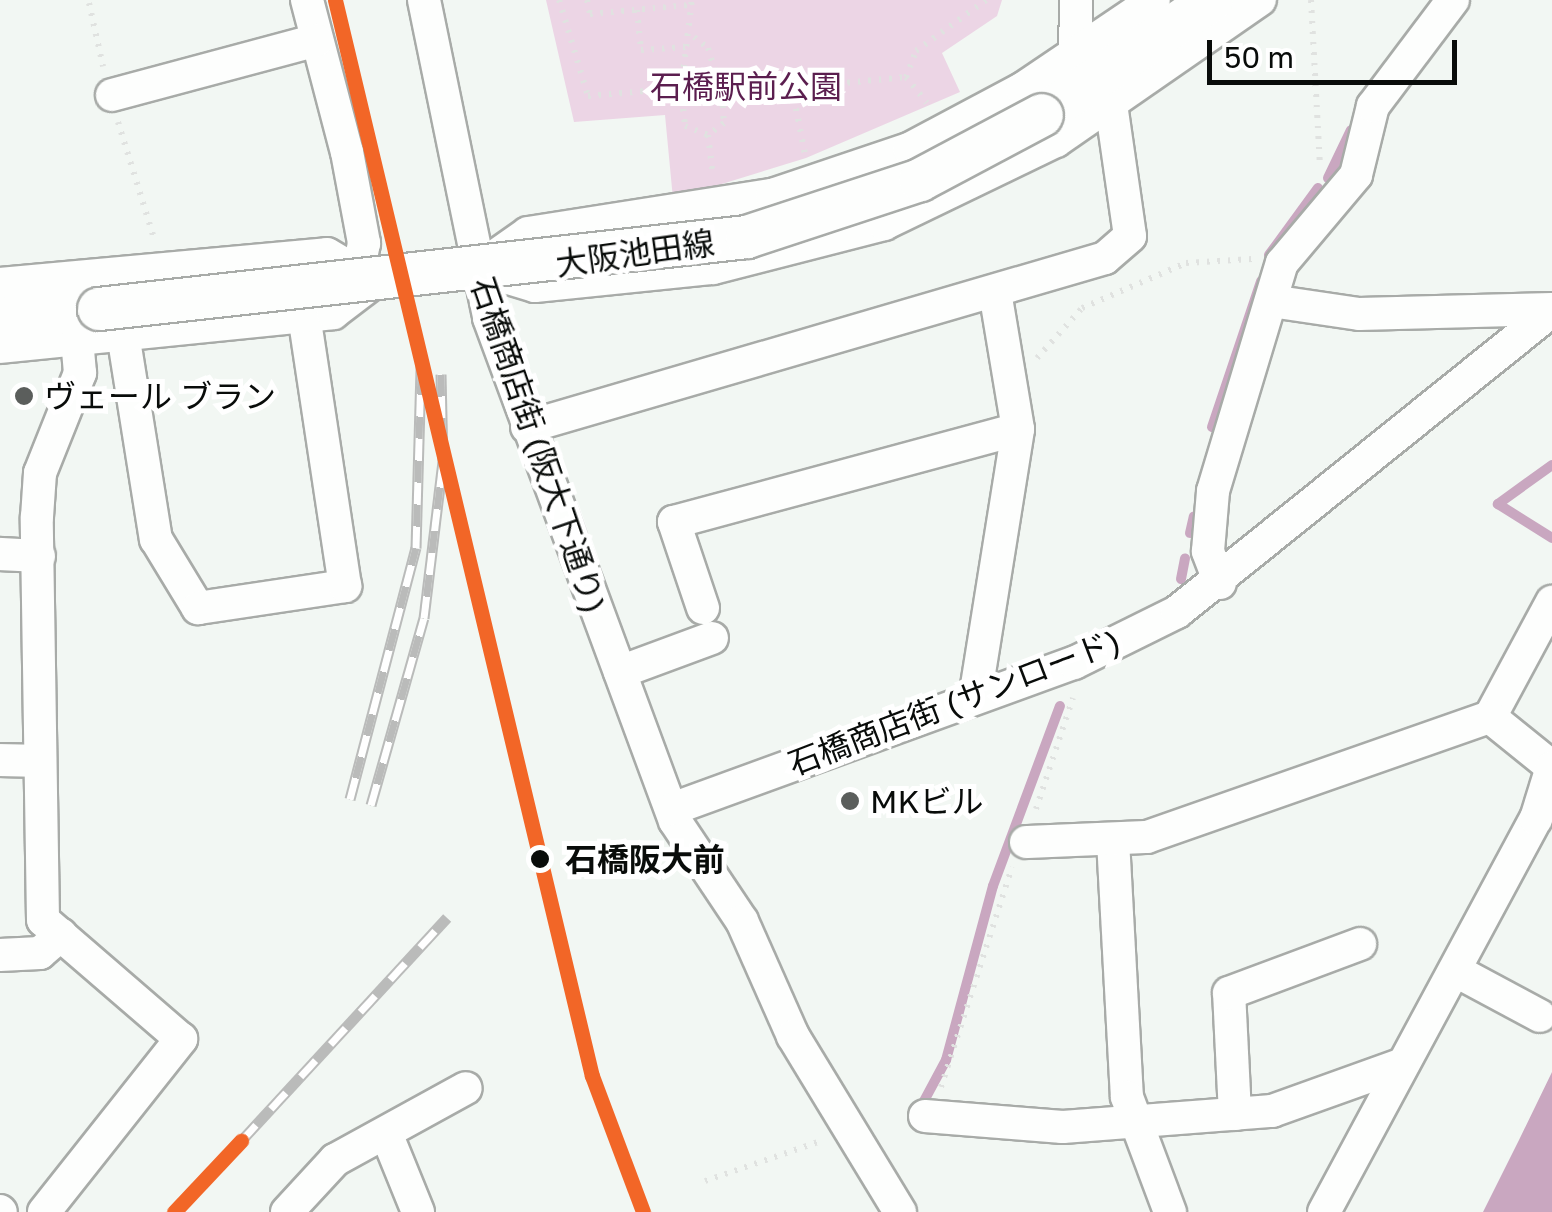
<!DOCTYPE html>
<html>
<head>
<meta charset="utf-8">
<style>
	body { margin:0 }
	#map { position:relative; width:1552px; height:1212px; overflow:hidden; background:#f2f7f3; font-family:"Golos Text","Noto Sans JP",sans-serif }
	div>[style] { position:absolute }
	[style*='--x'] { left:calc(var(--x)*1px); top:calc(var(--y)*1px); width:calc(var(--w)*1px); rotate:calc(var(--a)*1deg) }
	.green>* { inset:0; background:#ecd5e5 }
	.water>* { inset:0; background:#c9a7c0 }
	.stream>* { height:10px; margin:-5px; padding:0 5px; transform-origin:5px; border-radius:5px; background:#c9a7c0 }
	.path>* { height:6px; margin-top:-3px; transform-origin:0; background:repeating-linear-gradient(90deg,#e0e2e0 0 2.5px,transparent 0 10.5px) }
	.roads { filter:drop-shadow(2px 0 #a8aba8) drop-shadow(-2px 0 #a8aba8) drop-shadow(0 2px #a8aba8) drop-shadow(0 -2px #a8aba8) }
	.minor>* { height:32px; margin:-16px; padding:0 16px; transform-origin:16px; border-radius:16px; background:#fdfefd }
	.major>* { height:42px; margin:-21px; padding:0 21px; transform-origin:21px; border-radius:21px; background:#fdfefd }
	.rail>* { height:11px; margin-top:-5.5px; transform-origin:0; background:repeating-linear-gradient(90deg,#fff 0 22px,#babbba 0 44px); box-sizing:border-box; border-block:2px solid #babbba }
	.bridges { filter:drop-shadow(2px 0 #a8aba8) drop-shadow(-2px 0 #a8aba8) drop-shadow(0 2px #a8aba8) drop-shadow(0 -2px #a8aba8) }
	.major-bridge>* { height:42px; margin:-21px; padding:0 21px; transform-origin:21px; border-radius:21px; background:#fdfefd }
	.rail-1>* { height:15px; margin:-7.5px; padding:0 7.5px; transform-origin:7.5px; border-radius:7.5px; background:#f26627 }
	.dots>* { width:28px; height:28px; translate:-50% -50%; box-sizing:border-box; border:5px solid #fff; border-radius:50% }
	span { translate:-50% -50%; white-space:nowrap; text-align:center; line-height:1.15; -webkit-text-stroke:10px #fff; paint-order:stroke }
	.park-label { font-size:32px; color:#5b1e4f }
	.street-label { font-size:32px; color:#090c0a }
	.poi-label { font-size:32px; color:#090c0a }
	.left { translate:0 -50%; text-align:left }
	.stop-label { font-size:32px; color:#090c0a; font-weight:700 }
	.scale { position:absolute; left:1207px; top:40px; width:250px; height:45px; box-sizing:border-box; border:5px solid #090c0a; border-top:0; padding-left:12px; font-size:30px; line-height:35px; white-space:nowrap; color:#090c0a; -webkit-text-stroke:8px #fff; paint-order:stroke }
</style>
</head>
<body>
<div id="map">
	<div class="green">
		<div style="clip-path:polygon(546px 0,1002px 0,997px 16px,942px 53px,960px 92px,806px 158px,673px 199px,665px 115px,574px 122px)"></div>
	</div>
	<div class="water">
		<div style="clip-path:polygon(1552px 1072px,1552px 1212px,1483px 1212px,1519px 1140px)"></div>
	</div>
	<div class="stream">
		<div style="--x:1328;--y:178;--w:53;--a:-64.4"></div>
		<div style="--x:1269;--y:255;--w:83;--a:-53.8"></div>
		<div style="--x:1212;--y:427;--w:154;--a:-71.4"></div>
		<div style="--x:1552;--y:465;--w:67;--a:144.2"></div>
		<div style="--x:1498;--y:504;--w:64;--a:32.2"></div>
		<div style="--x:1190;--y:533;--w:17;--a:-77"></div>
		<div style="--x:1181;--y:579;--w:21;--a:-79"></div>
		<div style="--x:924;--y:1101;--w:47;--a:-61.8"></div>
		<div style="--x:946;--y:1060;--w:180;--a:-74.9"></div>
		<div style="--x:993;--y:886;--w:192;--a:-69.6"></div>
	</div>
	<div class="path">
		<div style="--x:559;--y:0;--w:100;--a:73.2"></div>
		<div style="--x:588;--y:96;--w:93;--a:-4.9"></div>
		<div style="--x:681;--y:88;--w:38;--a:84"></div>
		<div style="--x:685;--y:126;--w:25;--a:21"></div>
		<div style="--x:708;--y:135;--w:38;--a:83"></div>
		<div style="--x:587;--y:0;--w:14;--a:78"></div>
		<div style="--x:590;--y:14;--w:98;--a:-5.2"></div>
		<div style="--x:1311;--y:0;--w:168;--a:86.9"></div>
		<div style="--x:89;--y:3;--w:65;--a:77.5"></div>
		<div style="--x:637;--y:10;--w:40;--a:84.3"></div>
		<div style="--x:641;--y:50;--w:46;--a:-3.7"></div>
		<div style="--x:694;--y:37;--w:18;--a:38"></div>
		<div style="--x:708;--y:48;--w:49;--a:73.4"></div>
		<div style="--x:722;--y:95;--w:28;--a:86"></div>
		<div style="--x:724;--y:123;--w:20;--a:143"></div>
		<div style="--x:690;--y:75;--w:24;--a:-7"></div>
		<div style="--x:906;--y:77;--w:33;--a:51"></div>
		<div style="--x:681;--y:88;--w:89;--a:-82.9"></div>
		<div style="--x:792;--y:88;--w:67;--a:78.9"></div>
		<div style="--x:722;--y:95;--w:185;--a:-5.6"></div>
		<div style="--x:906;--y:77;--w:28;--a:-69"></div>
		<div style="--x:916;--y:51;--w:87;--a:-36.1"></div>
		<div style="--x:118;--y:122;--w:121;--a:72.8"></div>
		<div style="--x:1037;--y:358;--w:67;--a:-48"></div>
		<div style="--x:1082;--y:308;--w:113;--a:-23.4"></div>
		<div style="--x:1186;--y:263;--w:66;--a:-3.5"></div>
		<div style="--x:1036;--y:809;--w:117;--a:-71.6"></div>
		<div style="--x:941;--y:1087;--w:231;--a:-72.1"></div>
		<div style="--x:705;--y:1181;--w:123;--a:-19"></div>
	</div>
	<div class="roads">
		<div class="minor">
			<div style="--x:307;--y:0;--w:157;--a:75.3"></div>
			<div style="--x:347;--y:152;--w:93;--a:79.4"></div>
			<div style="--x:364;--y:243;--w:31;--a:101"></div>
			<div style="--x:424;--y:0;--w:325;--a:78.4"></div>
			<div style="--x:489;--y:318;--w:536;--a:69.71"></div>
			<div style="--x:675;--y:821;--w:120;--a:56.2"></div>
			<div style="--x:742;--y:921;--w:126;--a:66.1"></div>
			<div style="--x:793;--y:1036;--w:206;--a:58.7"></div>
			<div style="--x:1075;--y:54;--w:54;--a:-88.9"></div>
			<div style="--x:112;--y:95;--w:212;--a:-15"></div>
			<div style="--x:481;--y:266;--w:57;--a:-35.1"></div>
			<div style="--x:528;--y:233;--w:247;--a:-8.9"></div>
			<div style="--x:772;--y:195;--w:145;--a:-18.6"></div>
			<div style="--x:909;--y:149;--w:128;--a:-28"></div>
			<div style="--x:1022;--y:89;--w:159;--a:-34"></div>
			<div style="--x:482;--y:270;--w:55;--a:16.8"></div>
			<div style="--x:535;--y:286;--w:179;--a:-5.8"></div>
			<div style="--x:713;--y:268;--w:177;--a:-14.4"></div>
			<div style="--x:884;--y:224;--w:191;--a:-25.8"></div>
			<div style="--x:1056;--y:141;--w:248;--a:-34.7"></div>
			<div style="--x:0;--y:284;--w:328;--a:-5.2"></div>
			<div style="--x:327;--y:254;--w:49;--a:30.8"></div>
			<div style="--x:1271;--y:301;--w:89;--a:8.4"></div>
			<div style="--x:1359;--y:314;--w:193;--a:-1.5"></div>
			<div style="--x:123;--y:334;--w:208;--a:80.9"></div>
			<div style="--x:156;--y:539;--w:81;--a:58.7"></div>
			<div style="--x:198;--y:608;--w:149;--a:-8.5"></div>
			<div style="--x:345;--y:586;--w:273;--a:-98.6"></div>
			<div style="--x:0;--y:347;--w:335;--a:-5.8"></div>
			<div style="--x:333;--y:313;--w:58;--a:-37.3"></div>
			<div style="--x:527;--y:427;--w:602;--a:-16.3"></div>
			<div style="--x:1105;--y:258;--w:33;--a:-41"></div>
			<div style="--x:1130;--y:236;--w:133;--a:-98.2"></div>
			<div style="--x:0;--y:554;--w:39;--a:3"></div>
			<div style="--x:1220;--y:583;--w:34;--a:-111"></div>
			<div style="--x:1208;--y:551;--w:60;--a:-85.2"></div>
			<div style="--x:1213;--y:491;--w:238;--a:-73.2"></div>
			<div style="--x:1282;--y:263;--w:115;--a:-49.9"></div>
			<div style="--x:1356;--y:175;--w:71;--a:-76.2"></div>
			<div style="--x:1373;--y:106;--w:133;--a:-53"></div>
			<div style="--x:703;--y:608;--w:91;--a:-108.6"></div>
			<div style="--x:674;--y:522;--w:356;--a:-15.1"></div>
			<div style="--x:620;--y:672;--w:98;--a:-20.3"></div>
			<div style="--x:975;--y:698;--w:272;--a:-80.9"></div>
			<div style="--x:1018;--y:429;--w:134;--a:-99.5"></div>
			<div style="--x:1490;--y:717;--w:131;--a:-61.7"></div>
			<div style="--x:0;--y:760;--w:40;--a:1.4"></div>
			<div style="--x:672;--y:809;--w:428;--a:-20"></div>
			<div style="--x:1074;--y:663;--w:115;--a:-26.3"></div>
			<div style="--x:1177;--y:612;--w:481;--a:-38.8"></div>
			<div style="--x:1113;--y:840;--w:257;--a:86.9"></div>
			<div style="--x:1127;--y:1097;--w:123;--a:69.5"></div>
			<div style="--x:1026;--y:842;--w:121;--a:-2.4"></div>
			<div style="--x:1147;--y:837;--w:363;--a:-19.3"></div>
			<div style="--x:1490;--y:717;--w:80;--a:38.9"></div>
			<div style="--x:0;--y:955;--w:40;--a:-2.9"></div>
			<div style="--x:40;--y:953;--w:28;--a:-41"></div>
			<div style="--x:1456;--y:971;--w:95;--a:28.2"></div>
			<div style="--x:1235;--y:1114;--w:121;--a:-92.8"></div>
			<div style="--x:1229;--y:993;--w:140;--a:-20.5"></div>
			<div style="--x:925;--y:1116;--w:138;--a:4.6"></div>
			<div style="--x:1063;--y:1127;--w:210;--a:-4.4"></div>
			<div style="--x:1272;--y:1111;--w:139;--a:-19.7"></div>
			<div style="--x:386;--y:1133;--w:85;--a:67.9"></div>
			<div style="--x:0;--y:1211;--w:1;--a:45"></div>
			<div style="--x:44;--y:1212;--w:221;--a:-51.6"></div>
			<div style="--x:181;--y:1039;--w:182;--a:-139.2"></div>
			<div style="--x:43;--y:920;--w:403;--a:-90.9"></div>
			<div style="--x:37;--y:517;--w:44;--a:-86.1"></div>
			<div style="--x:40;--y:473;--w:108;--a:-68.2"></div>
			<div style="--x:80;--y:373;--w:34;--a:-95"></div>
			<div style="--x:287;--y:1212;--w:71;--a:-47.3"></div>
			<div style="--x:335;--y:1160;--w:149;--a:-28.8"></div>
			<div style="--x:1324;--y:1212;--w:447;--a:-61.7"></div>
			<div style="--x:1536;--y:819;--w:54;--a:-72.9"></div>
		</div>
		<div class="major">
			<div style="--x:1042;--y:115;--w:205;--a:-34.1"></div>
			<div style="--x:0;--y:319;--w:100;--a:-5.8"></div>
		</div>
	</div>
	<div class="rail">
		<div style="--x:350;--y:799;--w:260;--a:-75.3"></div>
		<div style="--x:416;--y:548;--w:183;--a:-88.4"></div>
		<div style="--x:371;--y:805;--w:194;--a:-74.2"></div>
		<div style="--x:424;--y:618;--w:157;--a:-83.1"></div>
		<div style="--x:443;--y:462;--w:88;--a:-91.3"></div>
		<div style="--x:241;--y:1141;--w:304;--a:-47.3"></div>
	</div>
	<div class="bridges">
		<div class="major-bridge">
			<div style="--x:99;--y:309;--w:652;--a:-6.34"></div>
			<div style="--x:747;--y:237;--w:182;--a:-18.2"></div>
			<div style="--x:920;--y:180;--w:138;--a:-28"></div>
		</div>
	</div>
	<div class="rail-1">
		<div style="--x:335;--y:0;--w:1106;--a:76.57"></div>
		<div style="--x:592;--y:1076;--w:145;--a:69.4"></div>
		<div style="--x:174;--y:1212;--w:98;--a:-46.7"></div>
	</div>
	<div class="dots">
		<div style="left:24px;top:396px;background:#5b5e5c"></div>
		<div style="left:850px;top:801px;background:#5b5e5c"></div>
		<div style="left:540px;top:859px;background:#090c0a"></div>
	</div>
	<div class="park-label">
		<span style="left:746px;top:86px">石橋駅前公園</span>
	</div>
	<div class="street-label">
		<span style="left:635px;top:253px;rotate:-8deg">大阪池田線</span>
		<span style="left:539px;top:445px;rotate:71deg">石橋商店街 (阪大下通り)</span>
		<span style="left:954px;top:702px;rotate:-21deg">石橋商店街 (サンロード)</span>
	</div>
	<div class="poi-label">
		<span class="left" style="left:44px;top:396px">ヴェール ブラン</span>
		<span class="left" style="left:870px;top:801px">MKビル</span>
	</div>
	<div class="stop-label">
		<span class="left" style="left:565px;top:859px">石橋阪大前</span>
	</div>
	<div class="scale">50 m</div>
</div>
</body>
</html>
